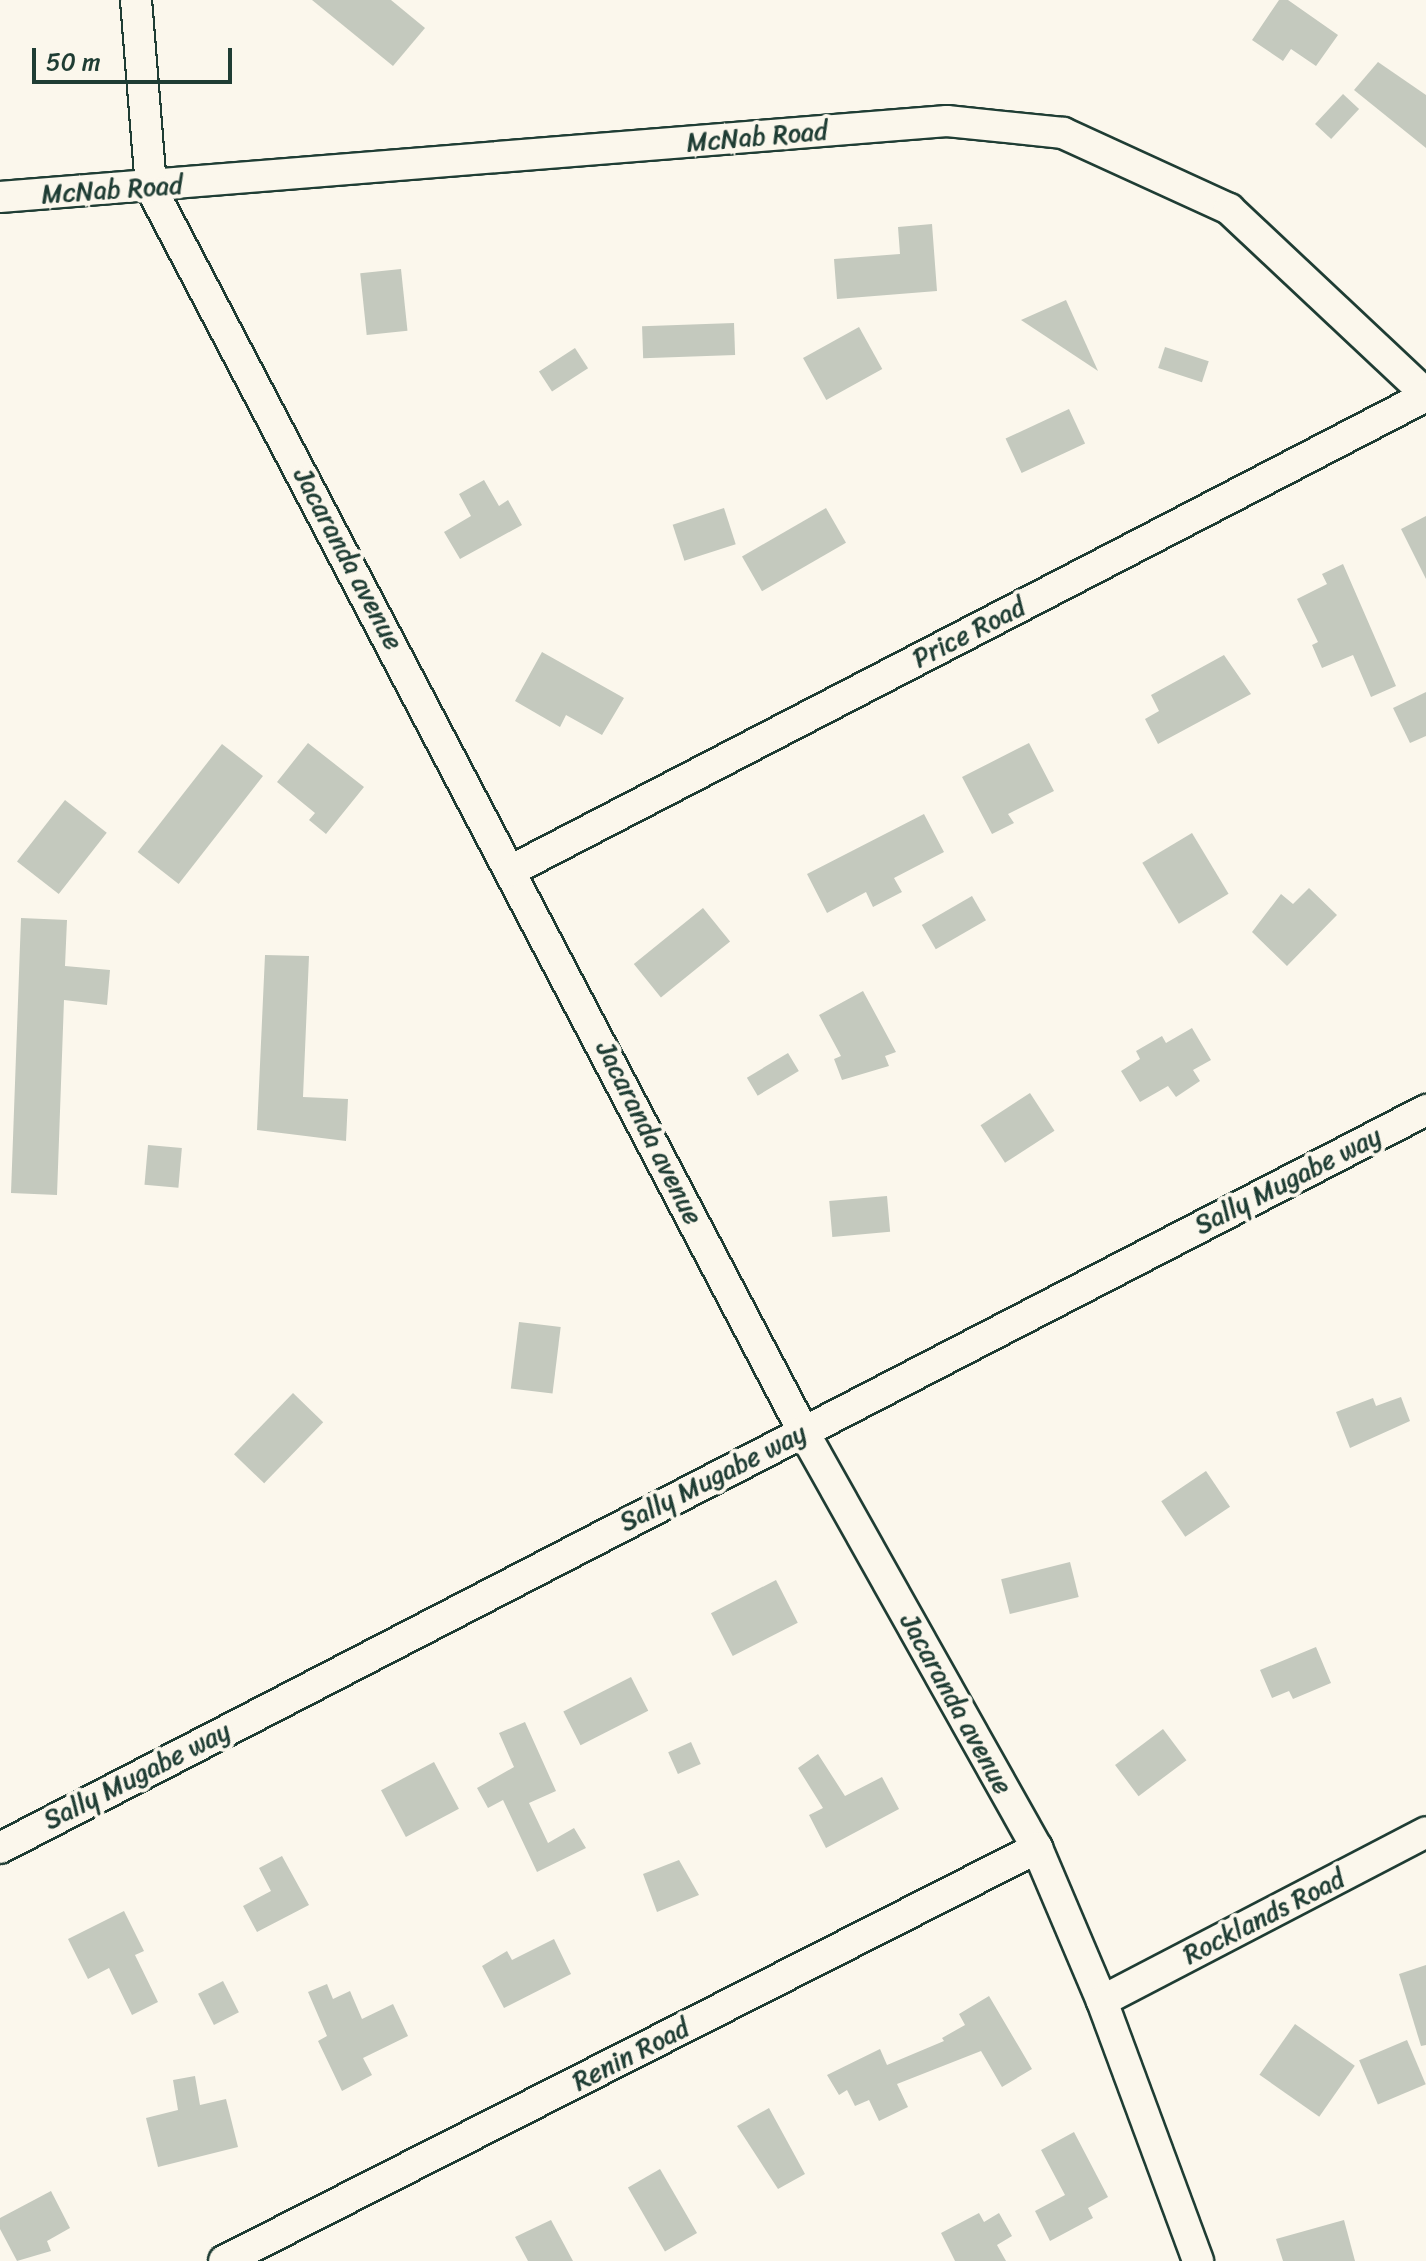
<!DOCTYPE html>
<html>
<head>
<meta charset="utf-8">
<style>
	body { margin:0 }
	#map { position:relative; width:1426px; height:2261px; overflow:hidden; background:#fbf7ec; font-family:Sriracha,sans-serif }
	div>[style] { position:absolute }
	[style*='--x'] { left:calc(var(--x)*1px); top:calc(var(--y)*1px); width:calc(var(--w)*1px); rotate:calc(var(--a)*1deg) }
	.building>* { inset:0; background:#c4c9be; transform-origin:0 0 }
	.roads { filter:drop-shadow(2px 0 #1f3d34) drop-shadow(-2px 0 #1f3d34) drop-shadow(0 2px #1f3d34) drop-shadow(0 -2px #1f3d34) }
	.street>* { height:30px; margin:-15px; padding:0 15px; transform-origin:15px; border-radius:15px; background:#fbf7ec }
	span { translate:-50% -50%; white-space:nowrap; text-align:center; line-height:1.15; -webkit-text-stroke:8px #fbf7ec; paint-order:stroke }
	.street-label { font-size:26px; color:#1f3d34 }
	.scale { position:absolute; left:32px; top:48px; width:200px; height:36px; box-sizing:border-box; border:4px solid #1f3d34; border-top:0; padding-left:10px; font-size:24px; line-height:28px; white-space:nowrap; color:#1f3d34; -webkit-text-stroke:6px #fbf7ec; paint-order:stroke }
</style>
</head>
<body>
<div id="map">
	<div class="building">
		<div style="clip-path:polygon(312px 0,391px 0,425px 28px,393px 66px)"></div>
		<div style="clip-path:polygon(1279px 0,1288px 0,1338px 35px,1316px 66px,1291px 49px,1283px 61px,1252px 40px)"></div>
		<div style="clip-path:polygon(1378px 62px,1426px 95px,1426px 148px,1354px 90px)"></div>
		<div style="left:1343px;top:94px;width:22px;height:41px;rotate:43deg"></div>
		<div style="clip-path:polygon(932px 224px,937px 291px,837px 299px,834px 259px,900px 254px,898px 227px)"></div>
		<div style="left:401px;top:269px;width:62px;height:41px;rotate:84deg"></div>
		<div style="clip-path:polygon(1066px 300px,1098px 371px,1021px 320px)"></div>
		<div style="left:734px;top:323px;width:32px;height:92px;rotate:88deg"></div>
		<div style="left:859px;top:327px;width:48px;height:64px;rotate:61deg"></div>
		<div style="left:1165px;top:347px;width:46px;height:22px;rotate:18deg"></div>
		<div style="left:575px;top:348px;width:24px;height:43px;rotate:57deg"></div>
		<div style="left:1069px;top:409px;width:38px;height:70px;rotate:65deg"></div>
		<div style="clip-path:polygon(484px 480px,499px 506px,508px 500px,522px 525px,460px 559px,444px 532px,471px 516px,459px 494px)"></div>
		<div style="left:724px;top:508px;width:38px;height:54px;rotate:72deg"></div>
		<div style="left:826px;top:508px;width:40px;height:97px;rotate:60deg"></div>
		<div style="clip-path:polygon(1426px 516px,1426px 579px,1401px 529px)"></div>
		<div style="clip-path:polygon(1343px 564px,1396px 686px,1371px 697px,1353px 655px,1322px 668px,1312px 645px,1318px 642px,1297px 599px,1327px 584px,1322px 574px)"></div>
		<div style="clip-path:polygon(542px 652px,624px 698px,602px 735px,566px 715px,560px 727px,515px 701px)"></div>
		<div style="clip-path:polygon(1224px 655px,1251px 694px,1158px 744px,1145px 719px,1159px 711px,1151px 695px)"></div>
		<div style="clip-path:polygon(1426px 692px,1426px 736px,1410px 743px,1393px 708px)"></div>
		<div style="clip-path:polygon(308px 743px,364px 787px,326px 834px,309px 820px,315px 813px,277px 782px)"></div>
		<div style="clip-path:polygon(1029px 743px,1054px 791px,1008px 814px,1014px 823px,992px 834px,962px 777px)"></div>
		<div style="left:222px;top:744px;width:52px;height:137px;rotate:38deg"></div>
		<div style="left:65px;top:800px;width:53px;height:78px;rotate:38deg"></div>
		<div style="clip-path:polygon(924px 814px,944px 852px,894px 878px,902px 892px,873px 907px,866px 892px,827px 913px,807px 874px)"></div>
		<div style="left:1192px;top:833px;width:71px;height:58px;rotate:59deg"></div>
		<div style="clip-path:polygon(1309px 888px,1337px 915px,1287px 966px,1252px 932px,1281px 894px,1293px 904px)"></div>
		<div style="left:972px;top:896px;width:28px;height:58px;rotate:60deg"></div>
		<div style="left:703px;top:908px;width:43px;height:89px;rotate:51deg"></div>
		<div style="clip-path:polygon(21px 918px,67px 920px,65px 966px,110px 970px,107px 1005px,64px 1000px,57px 1195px,11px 1193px)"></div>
		<div style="clip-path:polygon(265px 955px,309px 956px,303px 1097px,348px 1099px,346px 1141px,257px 1130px)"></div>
		<div style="clip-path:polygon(863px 991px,896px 1052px,885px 1056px,889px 1066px,842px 1080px,834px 1059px,841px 1056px,819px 1015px)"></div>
		<div style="clip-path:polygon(1192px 1028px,1211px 1060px,1193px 1070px,1200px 1081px,1176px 1097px,1168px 1086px,1140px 1102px,1121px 1071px,1140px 1059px,1136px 1051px,1162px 1036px,1166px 1043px)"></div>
		<div style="left:788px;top:1053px;width:21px;height:48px;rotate:59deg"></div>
		<div style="left:1030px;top:1093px;width:45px;height:59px;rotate:57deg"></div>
		<div style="left:148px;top:1145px;width:34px;height:40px;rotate:5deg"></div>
		<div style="left:887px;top:1196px;width:36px;height:58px;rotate:85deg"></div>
		<div style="left:519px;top:1322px;width:42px;height:67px;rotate:7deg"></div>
		<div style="left:293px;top:1393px;width:42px;height:85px;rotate:44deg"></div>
		<div style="clip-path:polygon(1401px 1397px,1410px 1421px,1350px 1448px,1336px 1412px,1373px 1398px,1376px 1406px)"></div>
		<div style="left:1206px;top:1471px;width:43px;height:54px;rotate:56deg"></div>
		<div style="left:1070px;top:1562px;width:36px;height:71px;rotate:76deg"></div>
		<div style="left:776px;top:1580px;width:48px;height:73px;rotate:63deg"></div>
		<div style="clip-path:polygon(1316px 1647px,1331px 1683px,1293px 1699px,1289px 1691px,1272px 1698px,1260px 1670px)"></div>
		<div style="left:631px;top:1677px;width:38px;height:76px;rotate:63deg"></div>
		<div style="clip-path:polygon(525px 1722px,556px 1791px,529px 1803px,548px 1843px,574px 1828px,586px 1848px,537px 1872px,503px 1800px,488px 1808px,477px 1788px,514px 1767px,499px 1733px)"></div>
		<div style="left:1163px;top:1729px;width:39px;height:60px;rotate:53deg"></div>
		<div style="left:691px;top:1742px;width:24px;height:25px;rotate:66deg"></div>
		<div style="clip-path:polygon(818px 1754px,845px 1796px,882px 1777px,899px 1809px,826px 1848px,809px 1815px,823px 1808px,798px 1768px)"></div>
		<div style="left:434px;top:1762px;width:53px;height:60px;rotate:62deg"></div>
		<div style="clip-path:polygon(282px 1856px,309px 1905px,257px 1932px,243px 1906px,271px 1891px,259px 1868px)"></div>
		<div style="clip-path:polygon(679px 1860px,699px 1895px,657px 1912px,643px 1874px)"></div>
		<div style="clip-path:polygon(124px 1911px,144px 1951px,135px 1955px,158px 2002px,132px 2015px,109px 1968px,88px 1979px,68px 1939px)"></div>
		<div style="clip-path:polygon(554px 1939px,571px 1974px,504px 2008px,482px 1966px,507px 1951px,512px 1960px)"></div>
		<div style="clip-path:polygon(1426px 1965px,1426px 2045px,1421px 2046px,1399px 1974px)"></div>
		<div style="left:223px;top:1981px;width:35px;height:28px;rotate:63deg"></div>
		<div style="clip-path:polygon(327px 1984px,333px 1999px,350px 1991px,362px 2019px,393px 2004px,408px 2036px,363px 2058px,372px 2075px,342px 2091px,318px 2041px,327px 2036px,308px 1992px)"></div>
		<div style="clip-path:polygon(989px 1996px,1032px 2069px,1002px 2087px,981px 2051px,897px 2084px,908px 2107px,879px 2121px,869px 2100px,855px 2106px,847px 2090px,839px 2095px,827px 2075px,880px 2049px,887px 2065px,944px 2041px,942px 2038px,965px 2025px,959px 2014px)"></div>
		<div style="left:1295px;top:2024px;width:73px;height:62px;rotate:35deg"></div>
		<div style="left:1407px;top:2040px;width:48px;height:52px;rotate:67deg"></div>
		<div style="clip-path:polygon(195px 2076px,200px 2105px,226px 2099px,238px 2147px,158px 2167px,146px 2118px,178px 2110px,173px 2080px)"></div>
		<div style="clip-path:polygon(769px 2108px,805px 2174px,778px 2189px,737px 2126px)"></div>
		<div style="clip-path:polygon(1074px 2132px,1108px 2197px,1088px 2208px,1093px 2218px,1050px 2241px,1035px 2211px,1065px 2195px,1041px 2150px)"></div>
		<div style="left:660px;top:2169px;width:74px;height:37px;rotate:60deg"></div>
		<div style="clip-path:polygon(51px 2191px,70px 2228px,47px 2241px,51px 2251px,17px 2261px,0 2229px,0 2218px)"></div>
		<div style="clip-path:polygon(979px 2213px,984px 2222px,999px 2213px,1012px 2236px,997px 2245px,1006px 2261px,955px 2261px,941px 2233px)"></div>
		<div style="clip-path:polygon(551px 2220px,573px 2261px,528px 2261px,515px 2237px)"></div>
		<div style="clip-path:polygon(1344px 2220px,1355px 2261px,1283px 2261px,1276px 2239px)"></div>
	</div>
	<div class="roads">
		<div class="street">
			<div style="--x:136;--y:0;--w:189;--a:85.4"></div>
			<div style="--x:151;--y:188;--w:1404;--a:62.32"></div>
			<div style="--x:803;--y:1431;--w:478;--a:60.7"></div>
			<div style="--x:1037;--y:1848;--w:166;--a:67"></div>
			<div style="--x:1102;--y:2001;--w:277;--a:69.7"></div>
			<div style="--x:0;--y:197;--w:950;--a:-4.59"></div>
			<div style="--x:947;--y:121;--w:117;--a:5.9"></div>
			<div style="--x:1063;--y:133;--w:183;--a:24.6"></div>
			<div style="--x:1229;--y:209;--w:270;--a:43.2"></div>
			<div style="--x:512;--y:870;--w:1030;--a:-27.41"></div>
			<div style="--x:0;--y:1848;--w:1606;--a:-27.36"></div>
			<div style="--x:1102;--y:2001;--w:365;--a:-27.5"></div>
			<div style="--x:224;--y:2261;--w:912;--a:-26.93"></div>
		</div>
	</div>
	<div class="street-label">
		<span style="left:757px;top:137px;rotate:-5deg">McNab Road</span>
		<span style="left:112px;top:190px;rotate:-4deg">McNab Road</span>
		<span style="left:348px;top:559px;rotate:62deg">Jacaranda avenue</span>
		<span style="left:969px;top:633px;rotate:-27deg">Price Road</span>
		<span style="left:649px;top:1133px;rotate:63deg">Jacaranda avenue</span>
		<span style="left:1288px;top:1181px;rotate:-27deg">Sally Mugabe way</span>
		<span style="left:713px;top:1478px;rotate:-27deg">Sally Mugabe way</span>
		<span style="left:956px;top:1704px;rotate:61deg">Jacaranda avenue</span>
		<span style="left:137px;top:1776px;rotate:-27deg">Sally Mugabe way</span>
		<span style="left:1264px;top:1917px;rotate:-27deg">Rocklands Road</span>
		<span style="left:631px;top:2055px;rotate:-27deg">Renin Road</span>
	</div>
	<div class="scale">50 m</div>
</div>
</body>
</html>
